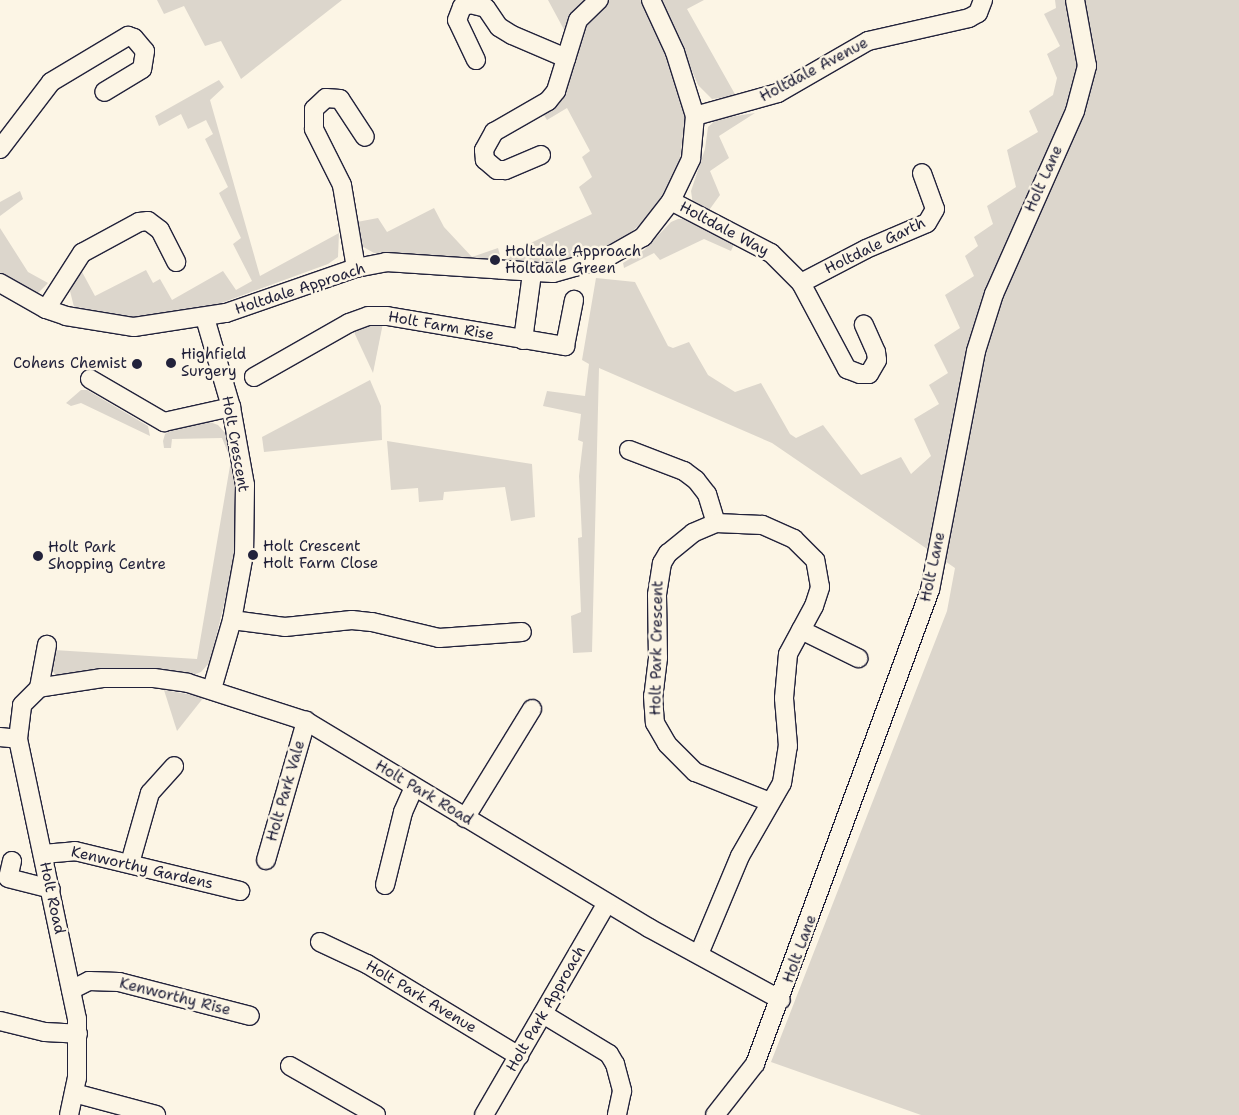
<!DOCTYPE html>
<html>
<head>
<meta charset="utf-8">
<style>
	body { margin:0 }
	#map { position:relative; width:1239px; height:1115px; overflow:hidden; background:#fcf5e5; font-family:"Shantell Sans",sans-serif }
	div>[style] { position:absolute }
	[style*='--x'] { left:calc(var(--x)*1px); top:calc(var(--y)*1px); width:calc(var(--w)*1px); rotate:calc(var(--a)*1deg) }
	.green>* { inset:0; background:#dcd6cc }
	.roads { filter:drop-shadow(1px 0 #22223b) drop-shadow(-1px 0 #22223b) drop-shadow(0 1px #22223b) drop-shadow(0 -1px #22223b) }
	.minor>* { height:18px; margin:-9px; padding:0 9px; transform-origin:9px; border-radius:9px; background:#fcf5e5 }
	.dots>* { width:14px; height:14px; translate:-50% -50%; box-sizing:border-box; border:2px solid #fcf5e5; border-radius:50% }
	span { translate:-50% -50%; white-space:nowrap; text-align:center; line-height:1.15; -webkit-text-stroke:5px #fcf5e5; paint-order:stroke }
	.street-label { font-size:15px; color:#22223b }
	.poi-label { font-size:15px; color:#22223b }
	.left { translate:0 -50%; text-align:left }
	.right { translate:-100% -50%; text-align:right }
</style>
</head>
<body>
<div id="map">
	<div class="green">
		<div style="clip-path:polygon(157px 0,342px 0,241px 79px,221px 41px,205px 46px,184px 6px,164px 14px)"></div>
		<div style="clip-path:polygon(548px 0,642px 0,681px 91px,685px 118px,679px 167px,653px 214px,608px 251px,562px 263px,539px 265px,506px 261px,507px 257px,518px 249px,592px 214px,579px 187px,592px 177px,582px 157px,590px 151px,567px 108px,547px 120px,542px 112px,560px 100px,569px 82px,575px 50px)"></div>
		<div style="clip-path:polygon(662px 0,704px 0,687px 9px,736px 96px,712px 99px,698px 85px)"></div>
		<div style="clip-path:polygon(1055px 0,1239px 0,1239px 1115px,921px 1115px,771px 1062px,947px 611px,955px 568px,772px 443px,599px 368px,592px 652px,573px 653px,571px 616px,581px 612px,578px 538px,582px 537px,579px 476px,583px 442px,578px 440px,581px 414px,543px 406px,547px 391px,585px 396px,589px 364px,582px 360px,596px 278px,635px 282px,668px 346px,673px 348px,689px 342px,708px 375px,735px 392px,761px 383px,790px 434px,796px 438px,823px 425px,861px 475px,901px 457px,911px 474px,931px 456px,914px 419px,939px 404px,929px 385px,948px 373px,934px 345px,960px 328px,945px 295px,974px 276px,965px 256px,978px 246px,974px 237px,993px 224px,987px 206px,1016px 187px,1007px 150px,1038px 132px,1029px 111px,1053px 95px,1057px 78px,1047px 54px,1060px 46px,1044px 14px,1056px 8px)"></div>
		<div style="clip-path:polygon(219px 80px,224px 87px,210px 100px,260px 276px,339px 233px,338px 257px,328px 264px,213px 306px,128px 320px,74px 307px,70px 291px,81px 270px,95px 296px,146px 270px,153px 283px,160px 279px,172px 300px,223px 271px,236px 290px,252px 281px,233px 244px,241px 238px,219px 193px,228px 187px,205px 139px,213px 134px,206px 120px,188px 129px,181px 114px,159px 126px,155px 116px)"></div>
		<div style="clip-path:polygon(755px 113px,719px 136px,729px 158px,710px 171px,720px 195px,707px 213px,693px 205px,691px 191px,705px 149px,708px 127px,717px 119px)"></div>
		<div style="clip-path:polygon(20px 191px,23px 199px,0 216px,0 202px)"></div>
		<div style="clip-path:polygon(434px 208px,444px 227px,472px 257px,498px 248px,501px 259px,374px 253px,360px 245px,357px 222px,378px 218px,387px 232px)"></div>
		<div style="clip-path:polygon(678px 219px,687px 219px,735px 242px,731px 251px,704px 239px,660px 260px,654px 253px,624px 268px,623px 263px,644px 250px,671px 222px)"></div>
		<div style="clip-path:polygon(0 228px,28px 272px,48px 283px,34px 297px,0 276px)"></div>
		<div style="clip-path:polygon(371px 322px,383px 323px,373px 373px,353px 330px)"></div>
		<div style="clip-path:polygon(370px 380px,381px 406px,382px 440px,264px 452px,262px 437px)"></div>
		<div style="clip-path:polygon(81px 390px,87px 390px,148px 426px,150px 436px,81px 403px,71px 406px,66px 403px)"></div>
		<div style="clip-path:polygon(210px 422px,218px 425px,227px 435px,237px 495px,234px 563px,210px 662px,201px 672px,193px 675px,56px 676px,51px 668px,54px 650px,197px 659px,231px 460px,222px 438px,172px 439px,171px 448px,164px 448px,163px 441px,165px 434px,177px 427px)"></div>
		<div style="clip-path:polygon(387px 441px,532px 464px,535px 517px,511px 521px,505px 487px,444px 492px,443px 500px,419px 502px,418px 488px,391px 490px)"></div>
		<div style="clip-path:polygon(164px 690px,204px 697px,177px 731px)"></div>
	</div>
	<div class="roads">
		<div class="minor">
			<div style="--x:476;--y:60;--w:44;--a:-115.4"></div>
			<div style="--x:457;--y:20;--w:14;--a:-69"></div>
			<div style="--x:462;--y:7;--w:9;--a:-21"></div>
			<div style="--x:470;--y:4;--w:16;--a:14"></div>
			<div style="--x:486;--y:8;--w:23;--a:56"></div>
			<div style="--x:499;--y:27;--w:15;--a:32"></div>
			<div style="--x:512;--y:35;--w:59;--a:23.1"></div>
			<div style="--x:695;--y:116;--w:86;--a:-15.5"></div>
			<div style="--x:778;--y:93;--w:104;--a:-30"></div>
			<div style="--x:868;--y:41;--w:104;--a:-12.8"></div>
			<div style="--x:969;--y:18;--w:10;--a:-29"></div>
			<div style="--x:978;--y:13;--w:14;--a:-69"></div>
			<div style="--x:0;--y:149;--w:84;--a:-52.7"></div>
			<div style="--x:51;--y:82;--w:90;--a:-30.9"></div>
			<div style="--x:128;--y:36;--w:6;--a:18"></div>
			<div style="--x:134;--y:38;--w:17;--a:50"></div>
			<div style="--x:145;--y:51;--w:18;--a:99"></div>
			<div style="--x:142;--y:69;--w:44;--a:148.8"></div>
			<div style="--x:541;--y:155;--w:39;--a:157"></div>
			<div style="--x:505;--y:170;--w:8;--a:180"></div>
			<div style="--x:497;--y:170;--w:16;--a:-140"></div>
			<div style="--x:485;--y:160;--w:10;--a:-96"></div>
			<div style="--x:484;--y:150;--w:21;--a:-61"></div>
			<div style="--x:494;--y:132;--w:62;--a:-29.9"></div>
			<div style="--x:548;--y:101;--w:13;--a:-51"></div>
			<div style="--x:556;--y:91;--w:74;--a:-72.8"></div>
			<div style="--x:578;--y:20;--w:29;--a:-44"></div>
			<div style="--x:671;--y:201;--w:113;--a:27.5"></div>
			<div style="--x:771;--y:253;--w:42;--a:45"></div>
			<div style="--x:801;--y:283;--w:98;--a:61.9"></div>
			<div style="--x:847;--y:369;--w:14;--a:21"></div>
			<div style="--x:860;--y:374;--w:9;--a:0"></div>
			<div style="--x:869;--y:374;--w:16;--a:-60"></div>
			<div style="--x:877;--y:360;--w:8;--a:-97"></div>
			<div style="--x:876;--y:352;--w:30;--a:-114"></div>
			<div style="--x:356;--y:268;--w:84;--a:-99.6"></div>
			<div style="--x:342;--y:185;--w:63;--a:-116.6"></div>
			<div style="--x:314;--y:129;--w:20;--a:-90"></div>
			<div style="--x:314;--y:109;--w:16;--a:-43"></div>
			<div style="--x:326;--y:98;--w:14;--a:4"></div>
			<div style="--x:340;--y:99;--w:45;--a:56.7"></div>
			<div style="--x:0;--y:283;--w:53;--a:29.5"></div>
			<div style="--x:46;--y:309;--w:21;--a:19"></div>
			<div style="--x:66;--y:316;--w:69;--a:9.2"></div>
			<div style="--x:134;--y:327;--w:93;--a:-8.7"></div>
			<div style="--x:226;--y:313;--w:138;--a:-19.1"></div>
			<div style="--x:356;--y:268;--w:31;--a:-11"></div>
			<div style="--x:386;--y:262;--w:167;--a:3.8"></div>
			<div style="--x:553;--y:273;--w:55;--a:-15.8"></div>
			<div style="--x:606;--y:258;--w:43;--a:-29.6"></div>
			<div style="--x:643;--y:237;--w:46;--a:-52.1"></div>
			<div style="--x:671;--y:201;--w:47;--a:-64.5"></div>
			<div style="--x:691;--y:159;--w:43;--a:-84.7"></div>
			<div style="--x:695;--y:116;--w:67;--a:-107.4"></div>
			<div style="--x:675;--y:52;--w:57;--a:-114.8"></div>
			<div style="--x:801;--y:283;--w:73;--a:-27.6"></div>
			<div style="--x:866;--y:249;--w:66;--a:-23.1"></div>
			<div style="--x:927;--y:223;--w:16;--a:-60"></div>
			<div style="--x:935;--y:209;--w:38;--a:-110"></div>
			<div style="--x:46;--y:309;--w:67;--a:-57.3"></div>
			<div style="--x:82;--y:253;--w:65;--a:-28.5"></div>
			<div style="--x:139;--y:222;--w:9;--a:-6"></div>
			<div style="--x:148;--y:221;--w:15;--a:37"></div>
			<div style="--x:160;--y:230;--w:36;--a:63"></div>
			<div style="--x:205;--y:318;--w:93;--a:73.7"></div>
			<div style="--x:231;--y:407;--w:79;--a:79.8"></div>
			<div style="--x:245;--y:485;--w:69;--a:90.8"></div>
			<div style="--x:244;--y:554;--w:67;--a:100.3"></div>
			<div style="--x:232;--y:620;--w:72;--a:106.2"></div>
			<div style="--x:523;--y:340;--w:68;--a:-82.3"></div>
			<div style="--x:254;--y:377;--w:109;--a:-29.6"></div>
			<div style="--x:349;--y:323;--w:20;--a:-20"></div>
			<div style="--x:368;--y:316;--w:19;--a:0"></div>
			<div style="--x:387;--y:316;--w:181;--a:9.6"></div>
			<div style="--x:565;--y:346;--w:47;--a:-78.9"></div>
			<div style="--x:90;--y:379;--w:86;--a:30.2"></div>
			<div style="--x:164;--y:422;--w:69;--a:-12.6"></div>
			<div style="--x:629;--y:450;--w:59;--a:20.9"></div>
			<div style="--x:684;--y:471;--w:15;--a:37"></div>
			<div style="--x:696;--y:480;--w:18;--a:52"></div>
			<div style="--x:707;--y:494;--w:30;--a:73"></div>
			<div style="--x:232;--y:620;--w:53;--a:7.5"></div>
			<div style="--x:285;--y:627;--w:67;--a:-6"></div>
			<div style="--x:352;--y:620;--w:20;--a:6"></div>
			<div style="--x:372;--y:622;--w:69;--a:13.4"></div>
			<div style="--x:439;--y:638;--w:83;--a:-4.1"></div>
			<div style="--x:801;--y:630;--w:64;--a:26.2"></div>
			<div style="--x:39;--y:688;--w:44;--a:-79.5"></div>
			<div style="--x:0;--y:737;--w:18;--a:6"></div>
			<div style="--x:465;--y:818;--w:128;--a:-58.4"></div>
			<div style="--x:43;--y:854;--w:32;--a:-5"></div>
			<div style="--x:75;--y:851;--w:170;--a:13.6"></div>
			<div style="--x:266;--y:860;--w:145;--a:-73.9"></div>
			<div style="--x:12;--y:861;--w:17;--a:103"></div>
			<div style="--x:8;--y:878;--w:44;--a:14.3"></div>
			<div style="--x:130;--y:863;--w:73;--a:-74.1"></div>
			<div style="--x:150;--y:793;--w:36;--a:-48"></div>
			<div style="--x:385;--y:885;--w:75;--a:-76.1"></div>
			<div style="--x:403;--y:812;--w:27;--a:-66"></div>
			<div style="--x:320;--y:942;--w:52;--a:25.1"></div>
			<div style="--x:367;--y:964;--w:178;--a:31.2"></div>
			<div style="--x:699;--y:954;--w:106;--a:-67.3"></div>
			<div style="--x:740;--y:856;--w:84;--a:-60.1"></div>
			<div style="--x:782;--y:783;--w:37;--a:-81"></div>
			<div style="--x:788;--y:746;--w:48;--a:-94.8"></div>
			<div style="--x:784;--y:698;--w:44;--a:-84.8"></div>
			<div style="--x:788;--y:654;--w:55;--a:-61.6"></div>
			<div style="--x:814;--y:606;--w:20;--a:-72"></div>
			<div style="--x:820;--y:587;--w:27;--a:-100"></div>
			<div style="--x:815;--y:560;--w:30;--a:-135"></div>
			<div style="--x:794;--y:539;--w:35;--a:-156"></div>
			<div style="--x:762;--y:525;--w:46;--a:-177.5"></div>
			<div style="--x:716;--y:523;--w:25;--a:157"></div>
			<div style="--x:693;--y:533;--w:32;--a:141"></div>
			<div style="--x:668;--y:553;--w:12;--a:121"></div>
			<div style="--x:662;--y:563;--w:32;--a:99"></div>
			<div style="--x:657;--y:595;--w:63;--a:89.1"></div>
			<div style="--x:658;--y:658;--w:38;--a:97"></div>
			<div style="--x:653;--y:696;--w:27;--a:86"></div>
			<div style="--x:655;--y:723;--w:24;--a:60"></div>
			<div style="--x:667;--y:744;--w:40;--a:45"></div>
			<div style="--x:695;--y:772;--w:81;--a:21.8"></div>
			<div style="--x:71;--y:990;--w:20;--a:-27"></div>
			<div style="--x:89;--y:981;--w:30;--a:2"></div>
			<div style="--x:119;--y:982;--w:135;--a:14.5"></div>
			<div style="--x:543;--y:1014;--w:77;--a:31.2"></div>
			<div style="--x:609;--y:1054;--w:12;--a:59"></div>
			<div style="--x:615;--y:1064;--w:28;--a:75"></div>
			<div style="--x:622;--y:1091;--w:25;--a:102"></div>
			<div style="--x:0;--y:1021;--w:46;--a:13.7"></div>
			<div style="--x:45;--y:1032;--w:33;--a:3"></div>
			<div style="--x:290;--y:1066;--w:99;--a:29.7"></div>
			<div style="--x:74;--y:1093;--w:85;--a:15"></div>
			<div style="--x:69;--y:1115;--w:38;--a:-78"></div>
			<div style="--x:77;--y:1078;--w:59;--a:-90"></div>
			<div style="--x:77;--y:1019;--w:286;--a:-101.9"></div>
			<div style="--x:18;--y:739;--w:34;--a:-83"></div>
			<div style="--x:22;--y:705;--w:24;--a:-45"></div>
			<div style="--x:39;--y:688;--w:11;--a:-10"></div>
			<div style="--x:50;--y:686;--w:53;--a:-8.7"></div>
			<div style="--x:102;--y:678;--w:52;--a:0"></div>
			<div style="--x:154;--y:678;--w:34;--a:8"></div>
			<div style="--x:188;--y:683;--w:124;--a:17.9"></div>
			<div style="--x:306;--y:721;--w:401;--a:31.1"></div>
			<div style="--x:649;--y:928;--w:150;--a:28.6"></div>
			<div style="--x:484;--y:1115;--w:245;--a:-59.9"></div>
			<div style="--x:715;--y:1115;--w:65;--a:-51.9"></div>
			<div style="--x:755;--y:1064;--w:505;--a:-69.74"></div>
			<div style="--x:930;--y:590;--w:243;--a:-79.1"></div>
			<div style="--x:976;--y:351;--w:60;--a:-72.5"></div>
			<div style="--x:994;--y:294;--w:200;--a:-66.1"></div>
			<div style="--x:1075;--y:111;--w:47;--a:-75.1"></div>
			<div style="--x:1087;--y:66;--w:67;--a:-100.3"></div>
		</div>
	</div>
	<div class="dots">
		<div style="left:495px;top:260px;background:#22223b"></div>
		<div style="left:171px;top:363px;background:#22223b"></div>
		<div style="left:137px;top:364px;background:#22223b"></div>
		<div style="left:253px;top:555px;background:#22223b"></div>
		<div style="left:38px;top:556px;background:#22223b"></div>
	</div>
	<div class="street-label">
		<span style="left:814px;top:70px;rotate:-28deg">Holtdale Avenue</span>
		<span style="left:1044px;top:179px;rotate:-66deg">Holt Lane</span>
		<span style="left:724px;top:229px;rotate:28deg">Holtdale Way</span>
		<span style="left:875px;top:246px;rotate:-26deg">Holtdale Garth</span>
		<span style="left:300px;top:289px;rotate:-18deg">Holtdale Approach</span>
		<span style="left:441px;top:326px;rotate:10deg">Holt Farm Rise</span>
		<span style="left:235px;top:444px;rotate:80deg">Holt Crescent</span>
		<span style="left:933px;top:567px;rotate:-78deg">Holt Lane</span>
		<span style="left:657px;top:648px;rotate:-89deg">Holt Park Crescent</span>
		<span style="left:286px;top:791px;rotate:-74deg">Holt Park Vale</span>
		<span style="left:424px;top:793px;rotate:31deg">Holt Park Road</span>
		<span style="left:142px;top:868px;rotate:13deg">Kenworthy Gardens</span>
		<span style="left:52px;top:898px;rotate:78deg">Holt Road</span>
		<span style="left:800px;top:949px;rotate:-70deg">Holt Lane</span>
		<span style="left:175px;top:997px;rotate:14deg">Kenworthy Rise</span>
		<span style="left:421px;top:997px;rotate:31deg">Holt Park Avenue</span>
		<span style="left:546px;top:1009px;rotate:-60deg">Holt Park Approach</span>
	</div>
	<div class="poi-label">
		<span class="left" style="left:505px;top:260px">Holtdale Approach<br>Holtdale Green</span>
		<span class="left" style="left:181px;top:363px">Highfield<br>Surgery</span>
		<span class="right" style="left:127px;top:364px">Cohens Chemist</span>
		<span class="left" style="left:263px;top:555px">Holt Crescent<br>Holt Farm Close</span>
		<span class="left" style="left:48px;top:556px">Holt Park<br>Shopping Centre</span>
	</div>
</div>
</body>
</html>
